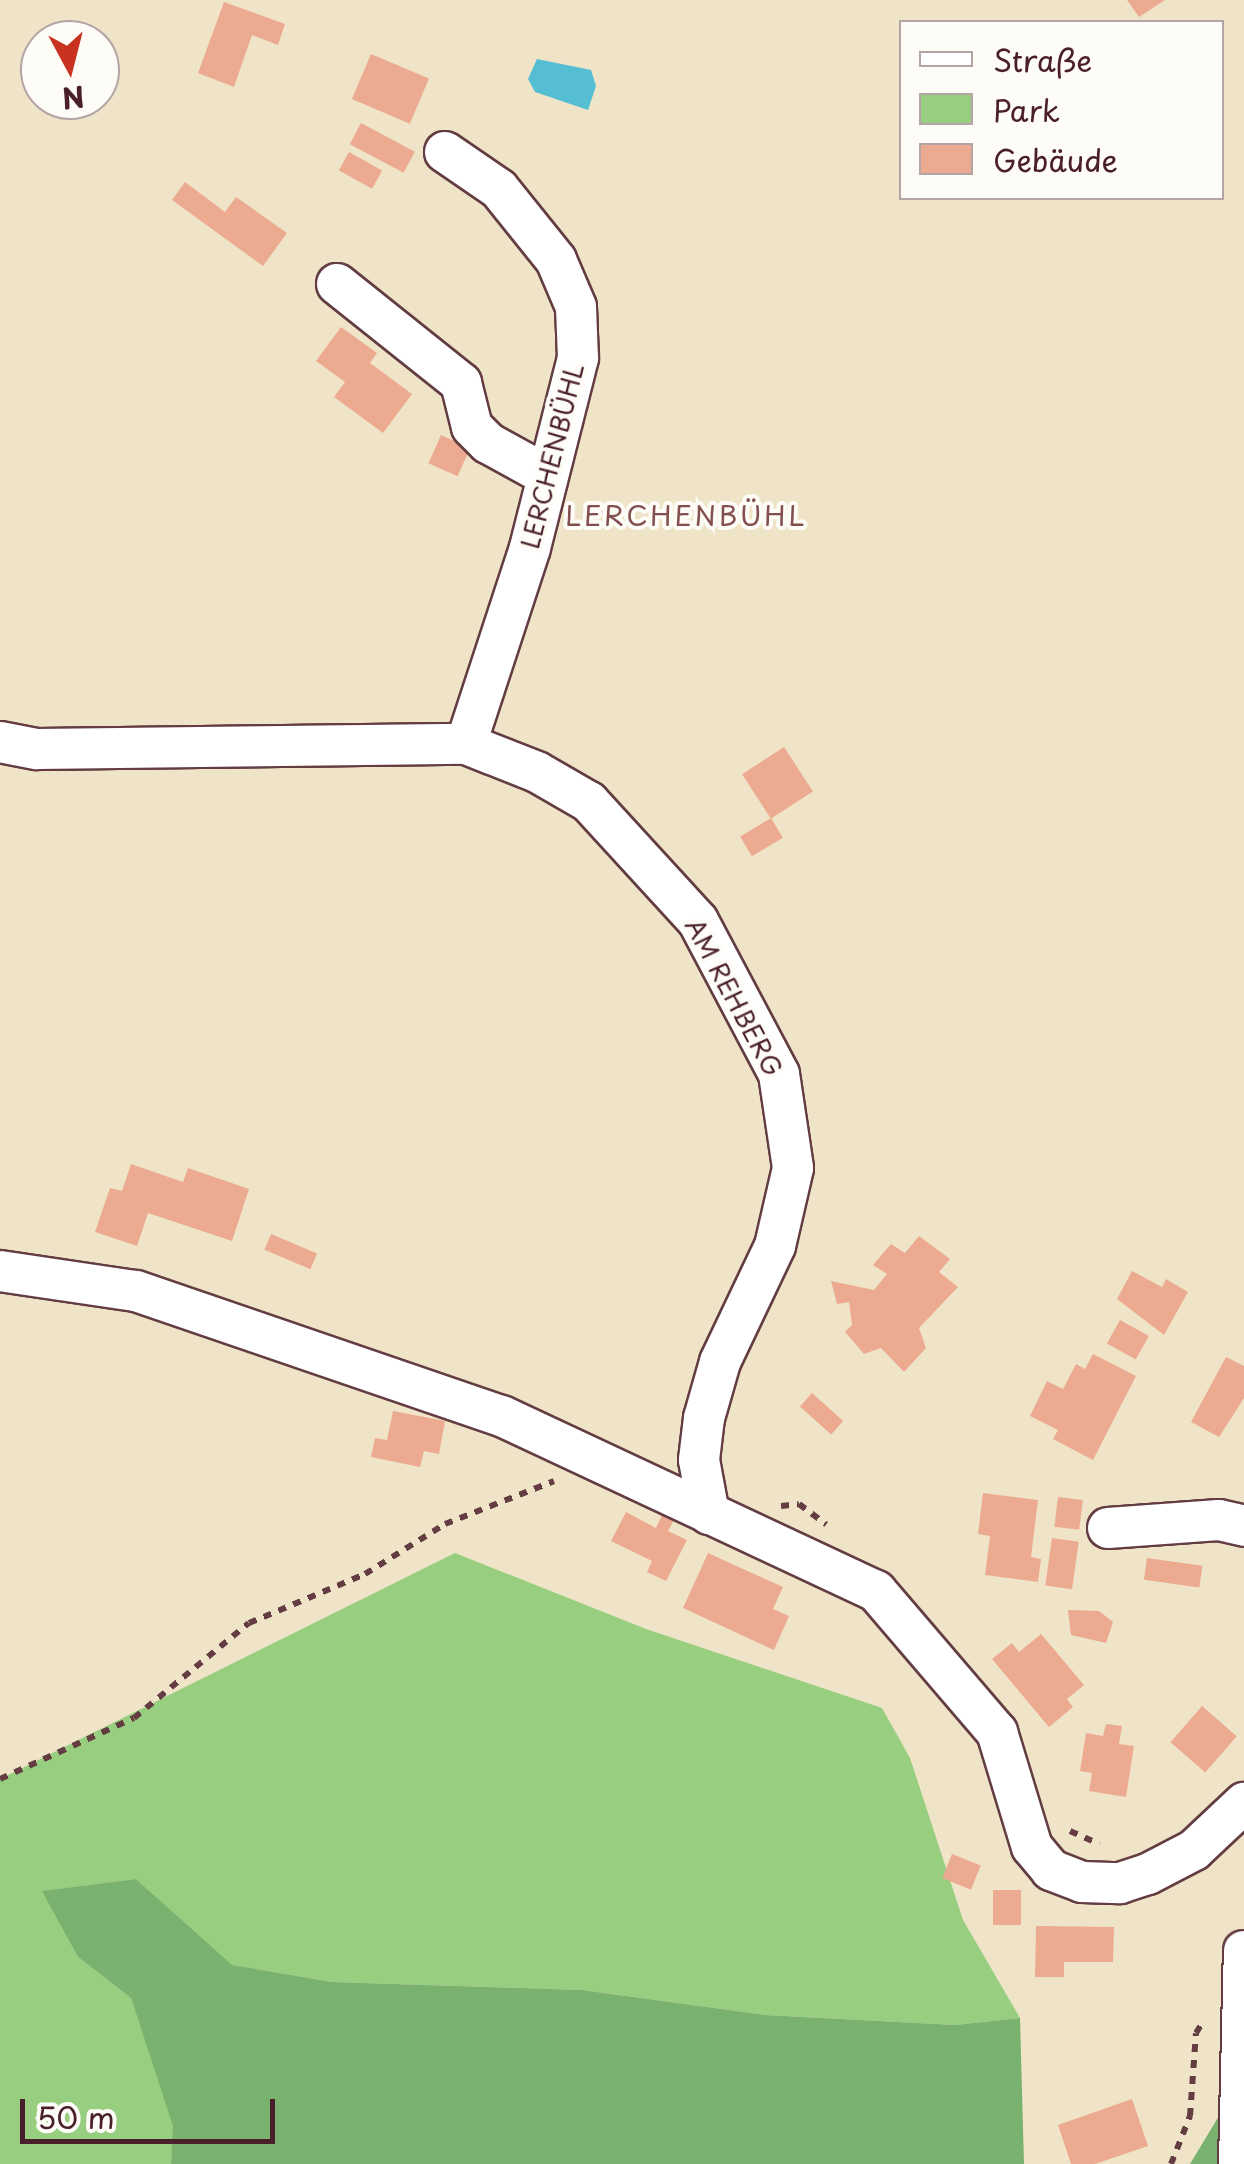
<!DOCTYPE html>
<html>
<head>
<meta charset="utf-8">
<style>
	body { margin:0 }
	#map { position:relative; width:1244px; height:2164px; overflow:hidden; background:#efe4c7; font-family:"Playpen Sans",sans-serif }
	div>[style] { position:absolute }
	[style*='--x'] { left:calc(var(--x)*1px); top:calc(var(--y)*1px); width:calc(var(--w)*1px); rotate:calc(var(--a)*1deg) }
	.green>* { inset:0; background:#97ce80 }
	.forest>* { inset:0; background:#79b16e }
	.water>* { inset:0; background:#55bed2 }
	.building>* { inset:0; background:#ecab91; transform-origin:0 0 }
	.path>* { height:6px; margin-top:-3px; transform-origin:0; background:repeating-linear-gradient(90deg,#633d42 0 8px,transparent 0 16px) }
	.roads { filter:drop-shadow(2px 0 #633d42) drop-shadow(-2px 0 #633d42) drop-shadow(0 2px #633d42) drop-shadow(0 -2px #633d42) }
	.minor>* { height:40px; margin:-20px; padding:0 20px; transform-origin:20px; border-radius:20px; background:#fff }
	span { translate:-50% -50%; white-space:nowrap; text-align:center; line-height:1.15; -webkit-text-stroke:8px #fdfcf7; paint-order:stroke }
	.street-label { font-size:25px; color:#4a1f2b }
	.neighbourhood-label { font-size:28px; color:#83504f; letter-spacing:2.5px }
	.legend { position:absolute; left:899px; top:20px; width:325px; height:180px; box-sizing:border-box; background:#fdfcf7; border:2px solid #b5a4a5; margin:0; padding:12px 18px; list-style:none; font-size:30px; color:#4a1f2b }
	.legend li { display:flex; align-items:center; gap:20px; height:50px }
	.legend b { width:50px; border:2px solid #b5a4a5 }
	.north { position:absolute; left:20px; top:20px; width:100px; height:100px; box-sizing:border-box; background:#fdfcf7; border:2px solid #b5a4a5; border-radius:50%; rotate:173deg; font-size:28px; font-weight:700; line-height:40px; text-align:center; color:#4a1f2b }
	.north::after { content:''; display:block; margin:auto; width:35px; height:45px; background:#c8321e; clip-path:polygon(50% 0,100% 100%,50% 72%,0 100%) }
	.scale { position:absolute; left:20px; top:2099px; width:255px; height:45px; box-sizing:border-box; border:5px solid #4a1f2b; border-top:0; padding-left:12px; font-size:30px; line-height:35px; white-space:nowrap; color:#4a1f2b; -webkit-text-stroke:8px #fdfcf7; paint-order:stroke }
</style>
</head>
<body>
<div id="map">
	<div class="green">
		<div style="clip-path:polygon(455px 1553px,646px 1629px,882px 1708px,910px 1758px,963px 1920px,1020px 2018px,955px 2025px,765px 2015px,582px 1990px,333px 1982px,231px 1965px,136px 1879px,44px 1891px,78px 1957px,131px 1998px,174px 2126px,171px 2164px,0 2164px,0 1779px)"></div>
	</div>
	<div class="forest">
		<div style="clip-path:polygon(136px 1879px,232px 1965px,333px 1982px,582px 1990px,765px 2015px,955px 2025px,1020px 2018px,1024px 2164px,171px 2164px,173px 2126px,131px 1998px,78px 1957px,42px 1891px)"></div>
		<div style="clip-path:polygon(1222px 2111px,1230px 2164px,1190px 2164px)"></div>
	</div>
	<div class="water">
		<div style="clip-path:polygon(537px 59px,591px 70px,596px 86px,588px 110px,535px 92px,528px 79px)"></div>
	</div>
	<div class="building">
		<div style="clip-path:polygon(1127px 0,1165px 0,1139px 17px)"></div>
		<div style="clip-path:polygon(224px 2px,285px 24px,278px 45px,252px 35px,234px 87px,198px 73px)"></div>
		<div style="left:371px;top:54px;width:63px;height:49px;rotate:23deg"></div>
		<div style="left:361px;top:123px;width:61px;height:24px;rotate:28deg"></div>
		<div style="left:349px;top:152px;width:38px;height:21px;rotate:29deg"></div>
		<div style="clip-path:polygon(185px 182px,225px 212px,236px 197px,287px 233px,263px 266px,172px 200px)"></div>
		<div style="clip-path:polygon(341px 327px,377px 353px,370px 363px,412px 394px,383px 433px,334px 397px,345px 382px,316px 361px)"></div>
		<div style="left:441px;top:435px;width:32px;height:31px;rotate:24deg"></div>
		<div style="left:784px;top:747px;width:53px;height:50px;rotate:57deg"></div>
		<div style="left:771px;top:818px;width:23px;height:36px;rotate:59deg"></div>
		<div style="clip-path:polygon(131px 1164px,183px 1182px,188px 1168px,249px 1189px,232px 1241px,148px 1213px,137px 1246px,95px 1232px,110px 1188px,122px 1191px)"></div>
		<div style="left:271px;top:1234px;width:50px;height:17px;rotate:23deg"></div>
		<div style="clip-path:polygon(919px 1236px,950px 1259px,939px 1272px,958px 1287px,919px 1328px,926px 1348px,904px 1372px,881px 1348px,864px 1354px,845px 1332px,852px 1325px,849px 1302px,837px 1304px,831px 1281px,874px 1290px,887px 1274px,873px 1265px,891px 1244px,905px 1253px)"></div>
		<div style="clip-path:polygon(1132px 1271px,1162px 1287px,1166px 1279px,1188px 1292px,1164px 1335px,1117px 1299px)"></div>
		<div style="left:1120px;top:1320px;width:33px;height:27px;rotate:29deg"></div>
		<div style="clip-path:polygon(1093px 1354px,1136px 1376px,1093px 1460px,1053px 1439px,1058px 1430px,1030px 1416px,1047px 1381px,1063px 1389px,1076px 1364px,1085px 1369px)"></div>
		<div style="clip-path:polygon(1226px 1357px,1244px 1366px,1244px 1398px,1219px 1437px,1191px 1422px)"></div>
		<div style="left:812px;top:1393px;width:42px;height:18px;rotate:42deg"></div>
		<div style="clip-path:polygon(393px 1411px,445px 1421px,439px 1454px,424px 1451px,420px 1467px,371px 1457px,375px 1438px,387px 1440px)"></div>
		<div style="clip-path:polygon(983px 1493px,1038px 1500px,1031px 1557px,1041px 1559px,1038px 1582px,985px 1575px,990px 1536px,978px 1534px)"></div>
		<div style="left:1058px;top:1497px;width:25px;height:30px;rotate:7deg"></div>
		<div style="clip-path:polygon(626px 1512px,656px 1528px,662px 1515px,674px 1520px,668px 1531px,687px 1540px,666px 1581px,647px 1572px,652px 1561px,611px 1541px)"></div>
		<div style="left:1052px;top:1538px;width:27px;height:48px;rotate:8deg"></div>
		<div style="clip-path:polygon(708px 1553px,783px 1587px,773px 1609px,789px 1616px,774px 1650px,683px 1608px)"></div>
		<div style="left:1147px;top:1558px;width:56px;height:22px;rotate:8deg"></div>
		<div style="clip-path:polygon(1068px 1610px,1099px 1611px,1113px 1622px,1106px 1643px,1071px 1635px)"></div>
		<div style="clip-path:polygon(1041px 1634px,1084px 1685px,1067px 1699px,1073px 1707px,1049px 1727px,992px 1659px,1012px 1643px,1019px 1652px)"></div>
		<div style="left:1202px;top:1706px;width:46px;height:48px;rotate:41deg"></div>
		<div style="clip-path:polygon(1106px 1724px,1122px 1726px,1119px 1744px,1134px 1746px,1126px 1797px,1089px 1791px,1092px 1773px,1080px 1771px,1086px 1733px,1103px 1736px)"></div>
		<div style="left:952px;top:1854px;width:31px;height:26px;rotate:22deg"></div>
		<div style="left:993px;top:1890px;width:28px;height:35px"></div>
		<div style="clip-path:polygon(1036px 1926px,1114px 1927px,1113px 1962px,1064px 1962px,1064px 1977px,1035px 1977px)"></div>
		<div style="clip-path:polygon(1132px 2099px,1148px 2146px,1095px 2164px,1071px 2164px,1058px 2125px)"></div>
	</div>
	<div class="path">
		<div style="--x:781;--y:1506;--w:18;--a:-6"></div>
		<div style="--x:799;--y:1504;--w:34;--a:37"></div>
		<div style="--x:0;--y:1779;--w:147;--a:-24.5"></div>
		<div style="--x:134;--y:1718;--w:149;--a:-39.6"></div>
		<div style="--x:249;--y:1623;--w:126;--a:-22.9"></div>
		<div style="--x:365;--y:1574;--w:94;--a:-32"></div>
		<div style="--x:445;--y:1524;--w:117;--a:-21.5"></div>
		<div style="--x:1070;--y:1831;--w:32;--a:24"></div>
		<div style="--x:1171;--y:2164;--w:52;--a:-68.4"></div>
		<div style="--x:1190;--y:2116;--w:83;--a:-85.9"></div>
		<div style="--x:1196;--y:2033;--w:15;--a:-58"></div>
	</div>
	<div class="roads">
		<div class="minor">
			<div style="--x:445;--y:152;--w:65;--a:34.4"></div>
			<div style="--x:499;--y:189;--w:91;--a:51.2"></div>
			<div style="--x:556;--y:260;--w:51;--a:66.9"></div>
			<div style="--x:576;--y:307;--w:51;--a:87.8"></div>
			<div style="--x:578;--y:358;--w:196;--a:104.2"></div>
			<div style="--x:530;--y:548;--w:206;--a:108.1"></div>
			<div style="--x:337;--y:284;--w:159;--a:38.6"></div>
			<div style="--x:461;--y:383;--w:45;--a:76"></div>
			<div style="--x:472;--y:427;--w:23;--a:45"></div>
			<div style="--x:488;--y:443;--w:68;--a:28.8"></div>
			<div style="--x:0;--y:742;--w:38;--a:11"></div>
			<div style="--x:37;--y:749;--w:429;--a:-0.7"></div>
			<div style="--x:466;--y:744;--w:76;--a:21.5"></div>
			<div style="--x:537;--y:772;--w:60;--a:30"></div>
			<div style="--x:589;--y:802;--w:161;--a:47.5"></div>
			<div style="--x:698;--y:921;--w:173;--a:62.1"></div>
			<div style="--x:779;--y:1074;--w:95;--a:81.5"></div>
			<div style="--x:793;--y:1168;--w:80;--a:103"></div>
			<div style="--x:775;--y:1246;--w:128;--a:115.4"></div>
			<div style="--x:720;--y:1362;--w:58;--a:105.9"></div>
			<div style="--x:704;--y:1418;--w:42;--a:96.8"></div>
			<div style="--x:699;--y:1460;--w:55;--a:79.5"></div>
			<div style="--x:0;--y:1271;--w:137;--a:8.4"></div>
			<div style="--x:136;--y:1291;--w:387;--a:18.9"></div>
			<div style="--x:502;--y:1416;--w:413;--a:25.1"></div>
			<div style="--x:876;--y:1591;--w:186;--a:49.4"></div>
			<div style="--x:997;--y:1732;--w:120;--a:73.1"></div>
			<div style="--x:1032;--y:1847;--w:30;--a:50"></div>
			<div style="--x:1051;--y:1870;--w:33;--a:21"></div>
			<div style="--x:1082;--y:1882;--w:38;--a:2"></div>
			<div style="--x:1120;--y:1883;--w:29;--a:-18"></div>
			<div style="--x:1148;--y:1874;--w:52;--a:-27.6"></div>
			<div style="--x:1194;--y:1850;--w:69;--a:-43.2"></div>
			<div style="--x:1108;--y:1528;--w:111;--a:-4.1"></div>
			<div style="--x:1219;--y:1520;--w:26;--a:13"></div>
			<div style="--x:1239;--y:2164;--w:213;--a:-88.7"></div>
		</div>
	</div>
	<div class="street-label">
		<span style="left:552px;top:456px;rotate:-76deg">LERCHENBÜHL</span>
		<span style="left:734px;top:997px;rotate:62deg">AM REHBERG</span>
	</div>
	<div class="neighbourhood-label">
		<span style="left:686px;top:515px">LERCHENBÜHL</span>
	</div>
	<ul class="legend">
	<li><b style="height:12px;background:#fff"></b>Straße</li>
	<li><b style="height:28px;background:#97ce80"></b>Park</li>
	<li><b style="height:28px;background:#ecab91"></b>Gebäude</li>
	</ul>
	<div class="north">N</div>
	<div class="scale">50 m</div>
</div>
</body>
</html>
